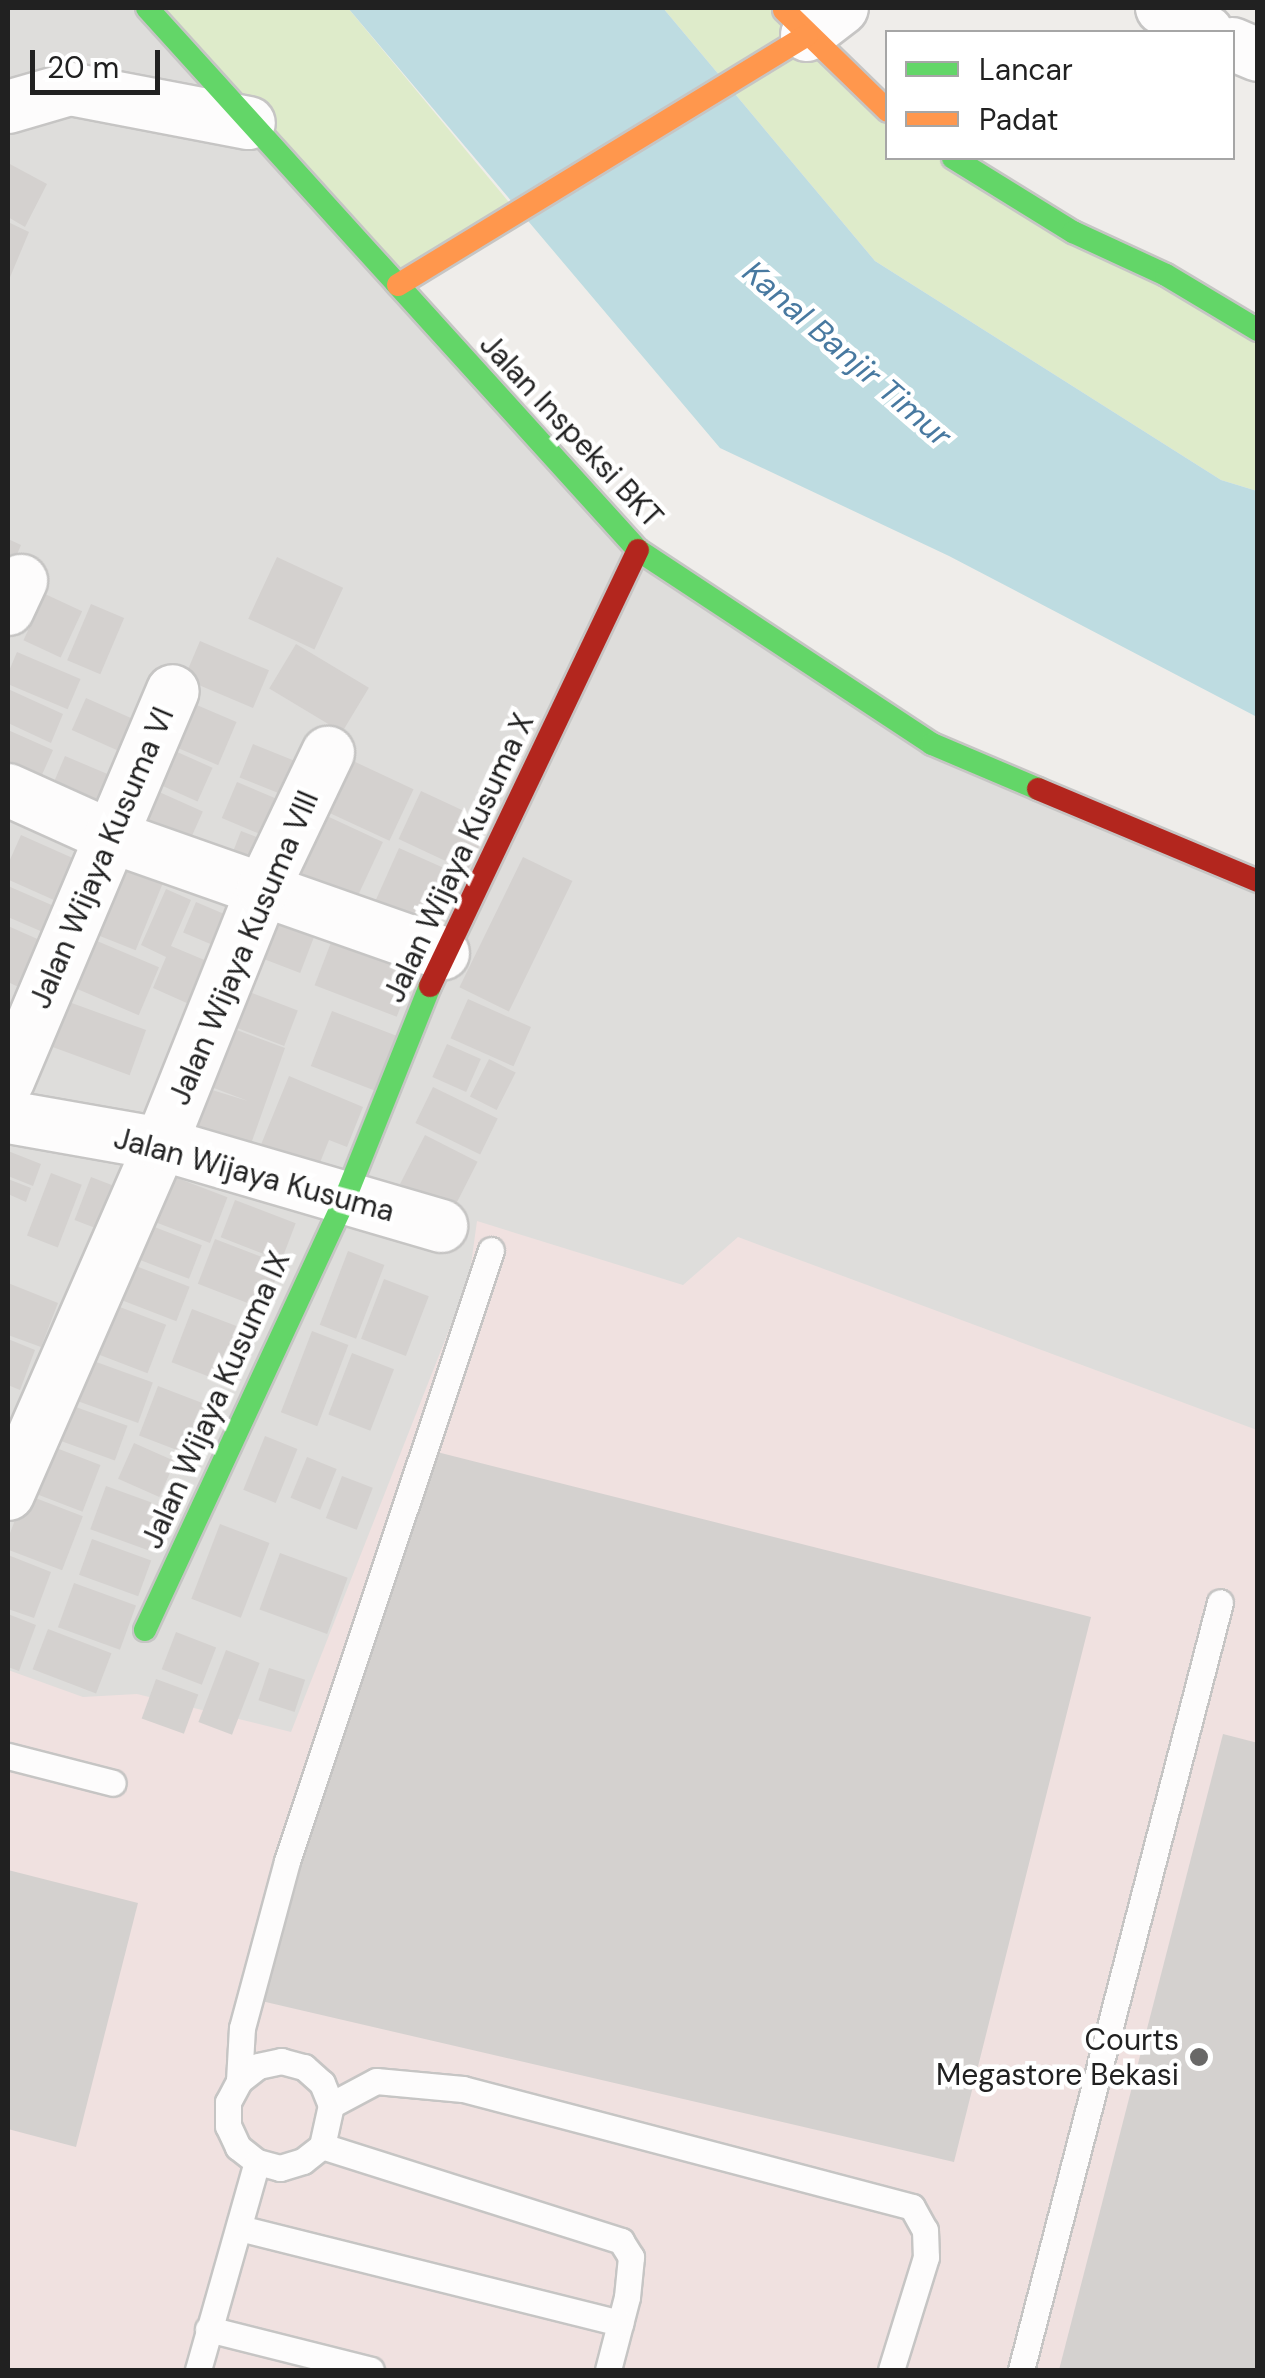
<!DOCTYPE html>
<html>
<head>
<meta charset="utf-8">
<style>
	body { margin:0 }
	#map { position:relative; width:1265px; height:2378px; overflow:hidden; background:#efedea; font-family:"DM Sans",sans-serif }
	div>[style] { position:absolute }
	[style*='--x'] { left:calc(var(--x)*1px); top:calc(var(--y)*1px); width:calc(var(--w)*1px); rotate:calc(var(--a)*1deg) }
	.residential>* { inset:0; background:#dedddb }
	.commercial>* { inset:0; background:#f0e1e0 }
	.grass>* { inset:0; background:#deebca }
	.water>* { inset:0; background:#bedce1 }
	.building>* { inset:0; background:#d4d1cf; transform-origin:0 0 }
	.roads { filter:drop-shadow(2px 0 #c6c5c4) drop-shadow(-2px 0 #c6c5c4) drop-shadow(0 2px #c6c5c4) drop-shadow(0 -2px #c6c5c4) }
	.lane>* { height:25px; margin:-12.5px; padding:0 12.5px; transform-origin:12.5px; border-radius:12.5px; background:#fdfcfc }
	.street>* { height:52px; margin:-26px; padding:0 26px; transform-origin:26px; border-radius:26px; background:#fdfcfc }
	.fast>* { height:22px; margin:-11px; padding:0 11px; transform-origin:11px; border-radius:11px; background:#63d668 }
	.slow>* { height:22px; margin:-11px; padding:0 11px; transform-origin:11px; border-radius:11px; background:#ff974d }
	.jam>* { height:22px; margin:-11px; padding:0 11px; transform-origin:11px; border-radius:11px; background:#b3261e }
	.dots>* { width:28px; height:28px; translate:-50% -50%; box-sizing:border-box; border:5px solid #fff; border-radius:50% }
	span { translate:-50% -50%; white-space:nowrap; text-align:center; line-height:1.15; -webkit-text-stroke:9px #fff; paint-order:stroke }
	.street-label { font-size:30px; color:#212121 }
	.poi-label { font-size:30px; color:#212121 }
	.right { translate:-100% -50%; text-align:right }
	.water-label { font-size:32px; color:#4879a0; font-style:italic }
	.frame { position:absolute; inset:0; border:10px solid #212121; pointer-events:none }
	.legend { position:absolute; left:885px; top:30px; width:350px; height:130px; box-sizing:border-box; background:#fff; border:2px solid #a6a6a6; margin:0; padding:12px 18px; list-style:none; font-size:30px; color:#212121 }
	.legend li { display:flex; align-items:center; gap:20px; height:50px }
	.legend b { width:50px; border:2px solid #a6a6a6 }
	.scale { position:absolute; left:30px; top:50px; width:130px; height:45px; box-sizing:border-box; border:5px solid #212121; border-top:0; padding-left:12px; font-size:30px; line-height:35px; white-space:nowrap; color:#212121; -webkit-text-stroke:8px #fff; paint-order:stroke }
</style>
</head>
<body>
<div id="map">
	<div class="residential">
		<div style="clip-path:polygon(8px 8px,147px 8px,638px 551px,932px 744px,1257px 877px,1257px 2370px,8px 2370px)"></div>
	</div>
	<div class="commercial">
		<div style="clip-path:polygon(477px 1221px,683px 1285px,738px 1237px,1257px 1430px,1257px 2370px,8px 2370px,8px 1670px,83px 1697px,137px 1694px,291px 1732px,469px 1279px)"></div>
	</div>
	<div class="grass">
		<div style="clip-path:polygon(147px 8px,348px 8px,517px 212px,398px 285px)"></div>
		<div style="clip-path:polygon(663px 8px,782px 8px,887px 111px,888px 158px,953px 158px,1257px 330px,1257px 491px,1221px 480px,875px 261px)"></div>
	</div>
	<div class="water">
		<div style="clip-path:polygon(348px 8px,663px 8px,875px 261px,1221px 480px,1257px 491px,1257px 717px,949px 556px,720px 448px)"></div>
	</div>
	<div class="building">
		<div style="clip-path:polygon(8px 163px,47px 184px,25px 227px,8px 217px)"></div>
		<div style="clip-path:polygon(8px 222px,29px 232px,8px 282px)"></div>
		<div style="clip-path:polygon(8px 539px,21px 545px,8px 576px)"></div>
		<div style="left:277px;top:557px;width:73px;height:68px;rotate:25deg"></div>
		<div style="left:45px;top:594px;width:41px;height:51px;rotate:25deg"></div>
		<div style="left:91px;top:604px;width:36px;height:61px;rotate:23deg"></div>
		<div style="left:200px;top:641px;width:75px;height:41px;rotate:23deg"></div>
		<div style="left:296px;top:644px;width:85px;height:52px;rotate:31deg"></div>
		<div style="left:17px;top:652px;width:69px;height:33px;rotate:23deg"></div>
		<div style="clip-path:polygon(8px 689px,63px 714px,51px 743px,8px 723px)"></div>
		<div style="left:86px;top:698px;width:70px;height:35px;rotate:24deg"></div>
		<div style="left:185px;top:700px;width:56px;height:47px;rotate:23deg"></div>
		<div style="clip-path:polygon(8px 730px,53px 750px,33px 795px,8px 784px)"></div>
		<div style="left:253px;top:744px;width:58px;height:36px;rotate:22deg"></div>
		<div style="left:166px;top:747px;width:51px;height:37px;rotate:24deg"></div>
		<div style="left:65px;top:756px;width:59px;height:51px;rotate:23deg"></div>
		<div style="left:351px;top:760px;width:69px;height:57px;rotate:25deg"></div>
		<div style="left:237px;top:782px;width:59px;height:39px;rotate:23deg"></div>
		<div style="left:148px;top:787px;width:60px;height:38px;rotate:24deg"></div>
		<div style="left:421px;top:791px;width:76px;height:53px;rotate:25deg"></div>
		<div style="left:314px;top:810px;width:76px;height:65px;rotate:25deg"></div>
		<div style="left:241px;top:831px;width:36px;height:33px;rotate:21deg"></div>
		<div style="left:21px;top:835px;width:70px;height:46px;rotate:24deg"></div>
		<div style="left:399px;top:848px;width:59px;height:58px;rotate:24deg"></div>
		<div style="left:523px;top:857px;width:55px;height:145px;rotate:26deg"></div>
		<div style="left:120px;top:861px;width:48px;height:77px;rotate:22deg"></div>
		<div style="clip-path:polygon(8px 886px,63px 910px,52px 936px,8px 917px)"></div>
		<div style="clip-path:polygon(166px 889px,191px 900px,171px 946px,226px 969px,207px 1012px,153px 988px,166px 957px,141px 945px)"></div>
		<div style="left:275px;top:899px;width:50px;height:60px;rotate:21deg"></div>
		<div style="left:196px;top:902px;width:51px;height:33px;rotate:23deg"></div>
		<div style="clip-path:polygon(8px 926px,51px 945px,31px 993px,8px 982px)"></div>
		<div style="left:335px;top:932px;width:88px;height:57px;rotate:21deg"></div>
		<div style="left:90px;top:938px;width:75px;height:52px;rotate:23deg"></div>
		<div style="left:239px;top:988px;width:63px;height:38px;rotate:21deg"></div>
		<div style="left:468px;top:999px;width:69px;height:43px;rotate:24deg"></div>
		<div style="left:69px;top:1002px;width:82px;height:48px;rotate:20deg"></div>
		<div style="left:332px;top:1011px;width:69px;height:59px;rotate:21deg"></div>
		<div style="clip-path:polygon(229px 1027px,285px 1048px,246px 1158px,183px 1138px,199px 1086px,248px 1101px,206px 1085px)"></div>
		<div style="left:447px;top:1044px;width:37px;height:36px;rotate:24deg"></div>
		<div style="left:489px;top:1059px;width:30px;height:42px;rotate:27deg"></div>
		<div style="clip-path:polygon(289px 1076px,363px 1107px,347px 1147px,329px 1140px,317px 1170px,260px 1147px)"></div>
		<div style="left:433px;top:1087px;width:72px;height:40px;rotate:26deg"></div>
		<div style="left:425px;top:1135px;width:59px;height:55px;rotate:27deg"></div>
		<div style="clip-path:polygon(8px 1151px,41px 1164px,33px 1186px,8px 1176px)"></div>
		<div style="left:51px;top:1173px;width:33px;height:67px;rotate:21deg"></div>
		<div style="left:164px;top:1173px;width:68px;height:49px;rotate:21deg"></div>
		<div style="left:91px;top:1177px;width:34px;height:46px;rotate:21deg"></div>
		<div style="clip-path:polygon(8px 1179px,31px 1188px,26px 1202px,8px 1194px)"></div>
		<div style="left:235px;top:1200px;width:65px;height:40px;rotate:21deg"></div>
		<div style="left:144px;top:1223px;width:62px;height:36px;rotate:21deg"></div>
		<div style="left:215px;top:1239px;width:71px;height:48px;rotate:21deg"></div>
		<div style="left:348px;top:1251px;width:39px;height:79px;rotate:21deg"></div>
		<div style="left:128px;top:1263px;width:66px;height:37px;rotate:21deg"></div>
		<div style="left:384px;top:1279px;width:48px;height:64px;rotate:21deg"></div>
		<div style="clip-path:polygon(8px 1283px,58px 1303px,41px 1347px,8px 1335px)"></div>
		<div style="left:112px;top:1304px;width:58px;height:52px;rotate:21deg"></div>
		<div style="left:192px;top:1309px;width:65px;height:57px;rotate:21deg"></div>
		<div style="left:312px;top:1331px;width:39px;height:87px;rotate:21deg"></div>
		<div style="clip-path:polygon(8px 1339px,35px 1350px,20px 1390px,8px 1385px)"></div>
		<div style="left:352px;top:1353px;width:45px;height:66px;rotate:21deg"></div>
		<div style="left:88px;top:1359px;width:69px;height:43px;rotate:20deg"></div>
		<div style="left:158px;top:1386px;width:67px;height:53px;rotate:21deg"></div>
		<div style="left:73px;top:1406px;width:58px;height:37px;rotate:20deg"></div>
		<div style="left:265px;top:1436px;width:35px;height:58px;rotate:22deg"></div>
		<div style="left:134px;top:1443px;width:45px;height:39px;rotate:24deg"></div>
		<div style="left:51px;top:1446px;width:53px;height:50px;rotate:21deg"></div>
		<div style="clip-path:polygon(437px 1452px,1091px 1617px,954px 2162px,257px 2000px,284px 1893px,295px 1890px,321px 1787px)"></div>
		<div style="left:307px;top:1457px;width:32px;height:44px;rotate:22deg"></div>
		<div style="left:342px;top:1476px;width:33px;height:45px;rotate:21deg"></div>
		<div style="left:106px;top:1486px;width:69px;height:46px;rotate:20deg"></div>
		<div style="left:25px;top:1494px;width:62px;height:58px;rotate:21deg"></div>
		<div style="left:220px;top:1524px;width:53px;height:80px;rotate:21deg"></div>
		<div style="left:92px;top:1539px;width:63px;height:38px;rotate:20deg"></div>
		<div style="left:280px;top:1553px;width:72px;height:60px;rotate:20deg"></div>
		<div style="clip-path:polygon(8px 1555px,51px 1572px,34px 1618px,8px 1609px)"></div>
		<div style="left:74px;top:1583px;width:66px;height:47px;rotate:20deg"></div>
		<div style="clip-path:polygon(8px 1614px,36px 1625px,19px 1671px,8px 1667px)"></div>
		<div style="left:48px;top:1629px;width:68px;height:43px;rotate:21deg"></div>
		<div style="left:176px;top:1632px;width:43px;height:40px;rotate:21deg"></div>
		<div style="left:226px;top:1650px;width:36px;height:77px;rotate:21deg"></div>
		<div style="left:269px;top:1668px;width:38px;height:34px;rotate:18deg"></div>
		<div style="left:156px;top:1679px;width:45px;height:42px;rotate:20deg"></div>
		<div style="clip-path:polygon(1223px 1734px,1258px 1743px,1258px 2370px,1059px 2370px)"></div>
		<div style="clip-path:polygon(8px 1870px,138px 1903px,76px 2147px,8px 2129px)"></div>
	</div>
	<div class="roads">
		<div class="lane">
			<div style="--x:8;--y:1756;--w:108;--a:14.4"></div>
			<div style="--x:239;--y:2081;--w:24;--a:-38"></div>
			<div style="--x:258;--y:2066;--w:24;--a:-12"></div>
			<div style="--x:281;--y:2061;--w:24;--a:15"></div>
			<div style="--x:304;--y:2067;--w:24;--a:42"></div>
			<div style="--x:322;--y:2083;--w:24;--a:68"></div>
			<div style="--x:331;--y:2105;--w:42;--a:102.4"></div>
			<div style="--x:322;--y:2146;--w:24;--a:142"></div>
			<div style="--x:303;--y:2161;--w:24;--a:163"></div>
			<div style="--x:280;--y:2168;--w:24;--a:-165"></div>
			<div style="--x:257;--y:2162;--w:24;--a:-142"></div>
			<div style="--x:238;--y:2147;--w:23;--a:-115"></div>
			<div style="--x:228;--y:2126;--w:24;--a:-90"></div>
			<div style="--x:228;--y:2102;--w:24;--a:-62"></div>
			<div style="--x:239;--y:2081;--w:53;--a:-86.8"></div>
			<div style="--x:242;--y:2028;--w:173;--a:-74.9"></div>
			<div style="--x:287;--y:1861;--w:644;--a:-71.54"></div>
			<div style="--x:331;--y:2105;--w:51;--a:-28.1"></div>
			<div style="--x:376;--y:2081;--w:87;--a:5.3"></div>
			<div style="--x:463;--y:2089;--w:464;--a:14.7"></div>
			<div style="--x:912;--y:2207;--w:26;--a:61"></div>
			<div style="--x:925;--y:2230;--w:27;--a:88"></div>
			<div style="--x:926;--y:2257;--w:118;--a:107.2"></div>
			<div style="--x:322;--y:2146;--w:314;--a:17.6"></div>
			<div style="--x:621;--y:2241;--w:19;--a:58"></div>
			<div style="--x:631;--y:2257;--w:40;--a:95.7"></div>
			<div style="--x:627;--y:2297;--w:75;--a:104.6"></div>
			<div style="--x:239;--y:2228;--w:393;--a:14"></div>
			<div style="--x:208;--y:2329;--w:168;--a:14.1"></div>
			<div style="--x:198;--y:2370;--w:216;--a:-74.2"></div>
			<div style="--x:1021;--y:2370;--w:793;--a:-75.47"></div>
		</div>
		<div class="street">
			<div style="--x:1162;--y:8;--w:51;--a:28.1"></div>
			<div style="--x:807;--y:35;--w:44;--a:-37.6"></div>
			<div style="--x:1232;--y:44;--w:28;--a:23"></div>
			<div style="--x:8;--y:107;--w:65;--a:-16.2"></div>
			<div style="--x:70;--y:89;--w:182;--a:10.8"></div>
			<div style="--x:8;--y:609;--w:31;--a:-65"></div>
			<div style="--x:8;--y:790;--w:112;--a:24.3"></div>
			<div style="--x:110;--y:836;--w:353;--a:19.4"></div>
			<div style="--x:8;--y:1081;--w:423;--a:-67.1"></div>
			<div style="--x:8;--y:1117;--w:155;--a:10"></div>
			<div style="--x:161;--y:1144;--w:292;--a:16.3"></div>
			<div style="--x:8;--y:1494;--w:382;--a:-66.4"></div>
			<div style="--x:161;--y:1144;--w:275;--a:-68.2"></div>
			<div style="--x:263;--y:889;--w:151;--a:-64.5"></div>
		</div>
		<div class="fast">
			<div style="--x:147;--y:8;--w:731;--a:47.83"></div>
			<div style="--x:638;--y:550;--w:352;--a:33.4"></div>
			<div style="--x:932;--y:744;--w:115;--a:23"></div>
			<div style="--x:953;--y:158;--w:141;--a:31.7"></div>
			<div style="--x:1073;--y:232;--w:102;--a:24.8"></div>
			<div style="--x:1166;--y:275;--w:107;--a:30.9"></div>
			<div style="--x:145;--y:1630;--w:478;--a:-65.1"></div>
			<div style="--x:346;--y:1196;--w:226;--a:-68.2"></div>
		</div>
		<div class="slow">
			<div style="--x:784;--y:10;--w:145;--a:44.2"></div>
			<div style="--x:398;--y:285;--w:479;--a:-31.4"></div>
		</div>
		<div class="jam">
			<div style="--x:1038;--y:789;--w:238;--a:22.7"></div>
			<div style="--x:430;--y:986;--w:483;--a:-64.5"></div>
		</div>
	</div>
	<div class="dots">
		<div style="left:1199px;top:2057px;background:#696867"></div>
	</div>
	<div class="street-label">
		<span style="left:571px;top:431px;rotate:47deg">Jalan Inspeksi BKT</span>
		<span style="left:102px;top:858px;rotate:-67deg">Jalan Wijaya Kusuma VI</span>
		<span style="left:459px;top:858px;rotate:-65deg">Jalan Wijaya Kusuma X</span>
		<span style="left:244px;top:948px;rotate:-67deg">Jalan Wijaya Kusuma VIII</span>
		<span style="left:254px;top:1175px;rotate:15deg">Jalan Wijaya Kusuma</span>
		<span style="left:216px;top:1400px;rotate:-66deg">Jalan Wijaya Kusuma IX</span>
	</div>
	<div class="poi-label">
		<span class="right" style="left:1179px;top:2057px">Courts<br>Megastore Bekasi</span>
	</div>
	<div class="water-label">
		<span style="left:847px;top:354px;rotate:41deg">Kanal Banjir Timur</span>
	</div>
	<div class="frame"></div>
	<ul class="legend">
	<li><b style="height:12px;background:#63d668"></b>Lancar</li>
	<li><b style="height:12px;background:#ff974d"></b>Padat</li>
	</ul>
	<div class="scale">20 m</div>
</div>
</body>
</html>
